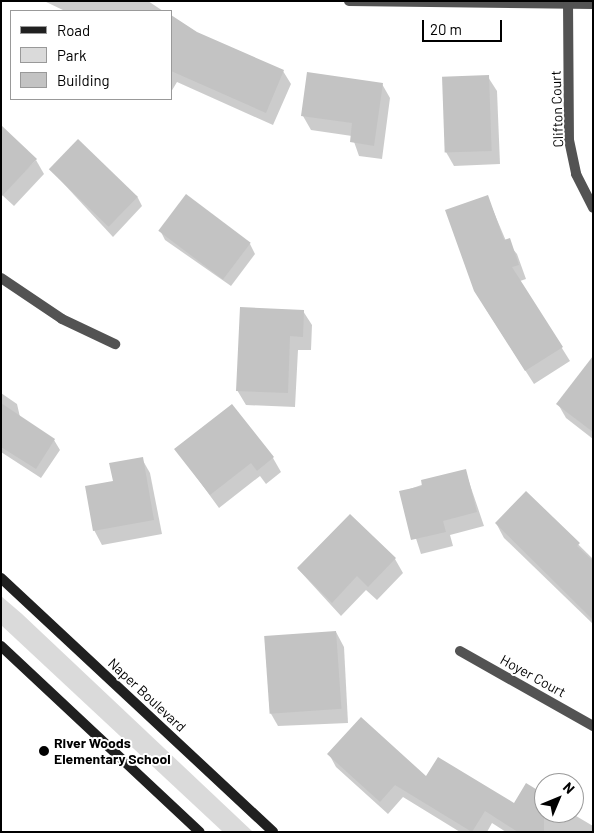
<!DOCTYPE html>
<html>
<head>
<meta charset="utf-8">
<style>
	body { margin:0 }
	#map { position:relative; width:594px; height:833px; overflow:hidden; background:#fff; font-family:Barlow,sans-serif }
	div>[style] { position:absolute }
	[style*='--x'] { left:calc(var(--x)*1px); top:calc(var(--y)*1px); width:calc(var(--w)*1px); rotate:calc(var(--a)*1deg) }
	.green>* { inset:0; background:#dadada }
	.shadow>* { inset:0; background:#0003 }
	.building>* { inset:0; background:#c3c3c3; transform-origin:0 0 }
	.street>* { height:10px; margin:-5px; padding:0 5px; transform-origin:5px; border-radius:5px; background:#535353 }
	.secondary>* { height:10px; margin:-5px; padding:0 5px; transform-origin:5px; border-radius:5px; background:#202020 }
	.dots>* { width:14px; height:14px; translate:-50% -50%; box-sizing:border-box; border:2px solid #fff; border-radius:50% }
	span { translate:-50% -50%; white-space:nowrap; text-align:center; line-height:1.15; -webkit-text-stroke:4px #fff; paint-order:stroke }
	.street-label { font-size:14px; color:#000 }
	.poi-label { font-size:14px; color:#000; font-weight:700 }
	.left { translate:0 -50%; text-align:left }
	.frame { position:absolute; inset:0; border:2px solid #000; pointer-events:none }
	.legend { position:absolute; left:10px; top:10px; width:162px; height:90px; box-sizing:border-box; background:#fff; border:1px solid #999; margin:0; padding:6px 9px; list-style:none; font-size:15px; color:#000 }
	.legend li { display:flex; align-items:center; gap:10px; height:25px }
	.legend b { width:25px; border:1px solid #999 }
	.north { position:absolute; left:534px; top:773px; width:50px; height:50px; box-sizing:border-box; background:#fff; border:1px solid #999; border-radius:50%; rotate:45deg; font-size:14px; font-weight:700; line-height:20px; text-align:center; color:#000 }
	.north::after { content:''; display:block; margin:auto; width:18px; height:22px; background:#000; clip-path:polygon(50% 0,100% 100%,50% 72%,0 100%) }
	.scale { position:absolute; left:422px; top:20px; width:80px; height:22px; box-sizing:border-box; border:2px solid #000; border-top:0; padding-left:6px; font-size:15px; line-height:18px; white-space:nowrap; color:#000; -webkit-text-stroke:4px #fff; paint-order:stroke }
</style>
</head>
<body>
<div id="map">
	<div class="green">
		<div style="clip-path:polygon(1px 596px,22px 614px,253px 832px,223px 832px,1px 625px)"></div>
	</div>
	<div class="shadow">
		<div style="clip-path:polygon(44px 1px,148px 1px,163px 11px,65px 11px)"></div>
		<div style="clip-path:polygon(171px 17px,196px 33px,283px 71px,291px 84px,273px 125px,177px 82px,171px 92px)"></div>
		<div style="clip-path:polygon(488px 77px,497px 91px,500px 164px,454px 166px,446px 152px)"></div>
		<div style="clip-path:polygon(382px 84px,390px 98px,382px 159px,359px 156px,352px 136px,311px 130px,303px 116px)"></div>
		<div style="clip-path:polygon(36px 160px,44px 174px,14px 206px,1px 194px)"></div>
		<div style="clip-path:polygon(51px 170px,137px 196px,142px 206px,113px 237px)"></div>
		<div style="clip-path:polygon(487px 196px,506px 241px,517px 254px,526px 279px,520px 281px,570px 361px,534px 384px,484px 306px)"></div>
		<div style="clip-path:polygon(160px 230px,250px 244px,255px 254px,231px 286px,165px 240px)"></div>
		<div style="clip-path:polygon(303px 311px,312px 325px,311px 350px,298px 350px,295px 407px,246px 405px,237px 390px)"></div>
		<div style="clip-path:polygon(593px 371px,593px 439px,566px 418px,558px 404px)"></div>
		<div style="clip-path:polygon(1px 393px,17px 404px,20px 417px,54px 440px,60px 450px,41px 478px,1px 452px)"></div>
		<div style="clip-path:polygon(176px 449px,273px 458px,281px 472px,266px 484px,260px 476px,219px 508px)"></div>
		<div style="clip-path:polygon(142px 459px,150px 473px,162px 534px,102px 545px,94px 530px,114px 482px)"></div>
		<div style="clip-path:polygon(465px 470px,484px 526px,450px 535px,453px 546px,421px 554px,401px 492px)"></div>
		<div style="clip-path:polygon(526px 493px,593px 559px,593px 624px,504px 538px,496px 523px)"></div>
		<div style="clip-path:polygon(350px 515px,395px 559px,403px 573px,377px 600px,366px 590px,341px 616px,298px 569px)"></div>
		<div style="clip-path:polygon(336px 632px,344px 647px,348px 723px,278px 726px,270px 712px)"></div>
		<div style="clip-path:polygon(329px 754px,515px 805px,544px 796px,544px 813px,571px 813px,593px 826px,593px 832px,506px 832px,492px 823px,487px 832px,460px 832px,403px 797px,388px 814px,336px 767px)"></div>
	</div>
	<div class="building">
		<div style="clip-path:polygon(171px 15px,197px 32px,284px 70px,266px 113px,171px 71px)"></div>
		<div style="clip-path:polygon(307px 72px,383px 83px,374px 146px,350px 142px,352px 123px,301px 116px)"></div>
		<div style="left:489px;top:75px;width:76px;height:47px;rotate:88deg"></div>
		<div style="clip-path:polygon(1px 125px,37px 159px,1px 197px)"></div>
		<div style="left:78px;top:139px;width:83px;height:42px;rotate:44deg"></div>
		<div style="left:186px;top:194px;width:81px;height:46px;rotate:37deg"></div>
		<div style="clip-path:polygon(488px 195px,504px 240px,510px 238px,519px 265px,512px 267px,563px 347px,525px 371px,474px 291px,445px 210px)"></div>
		<div style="clip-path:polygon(240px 307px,304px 310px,303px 337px,290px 336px,288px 393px,236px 391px)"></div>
		<div style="clip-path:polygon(593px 356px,593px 432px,556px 404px)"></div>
		<div style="clip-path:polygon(1px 403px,55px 439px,36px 469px,1px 447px)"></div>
		<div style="clip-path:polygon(232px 404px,274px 457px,257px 471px,251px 463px,210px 495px,174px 449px)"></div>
		<div style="clip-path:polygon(143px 457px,154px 520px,93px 531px,85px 486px,113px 481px,109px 463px)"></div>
		<div style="clip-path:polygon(466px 469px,477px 512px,443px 521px,446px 532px,411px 540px,399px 491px,422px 486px,421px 480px)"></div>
		<div style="clip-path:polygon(526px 491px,580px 543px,577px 546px,593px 561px,593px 620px,495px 523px)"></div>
		<div style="clip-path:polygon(350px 514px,396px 558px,368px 587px,357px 576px,332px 603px,297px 568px)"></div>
		<div style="left:336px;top:631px;width:78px;height:72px;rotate:86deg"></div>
		<div style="clip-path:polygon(361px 717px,426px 776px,438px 757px,514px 803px,526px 783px,544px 794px,544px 832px,518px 832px,485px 811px,472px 832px,395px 785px,380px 802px,327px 754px)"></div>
	</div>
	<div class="street">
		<div style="--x:349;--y:1;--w:244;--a:0.7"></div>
		<div style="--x:568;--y:1;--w:139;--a:89.6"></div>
		<div style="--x:569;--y:140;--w:35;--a:78"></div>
		<div style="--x:576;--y:174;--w:38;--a:63"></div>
		<div style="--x:1;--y:278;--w:73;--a:33.9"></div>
		<div style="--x:62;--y:319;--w:59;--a:25.3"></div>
		<div style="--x:460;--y:651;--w:153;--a:29.4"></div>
	</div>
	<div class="secondary">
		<div style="--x:1;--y:578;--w:372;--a:43"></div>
		<div style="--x:1;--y:646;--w:272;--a:43.1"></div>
	</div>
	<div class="dots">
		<div style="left:44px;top:751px;background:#000"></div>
	</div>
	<div class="street-label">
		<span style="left:557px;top:109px;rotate:-92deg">Clifton Court</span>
		<span style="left:533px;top:676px;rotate:29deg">Hoyer Court</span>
		<span style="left:147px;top:695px;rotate:43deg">Naper Boulevard</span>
	</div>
	<div class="poi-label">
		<span class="left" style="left:54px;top:751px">River Woods<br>Elementary School</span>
	</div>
	<div class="frame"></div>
	<ul class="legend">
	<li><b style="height:6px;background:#202020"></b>Road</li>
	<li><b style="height:14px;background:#dadada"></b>Park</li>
	<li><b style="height:14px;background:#c3c3c3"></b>Building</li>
	</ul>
	<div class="north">N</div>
	<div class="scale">20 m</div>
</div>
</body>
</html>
